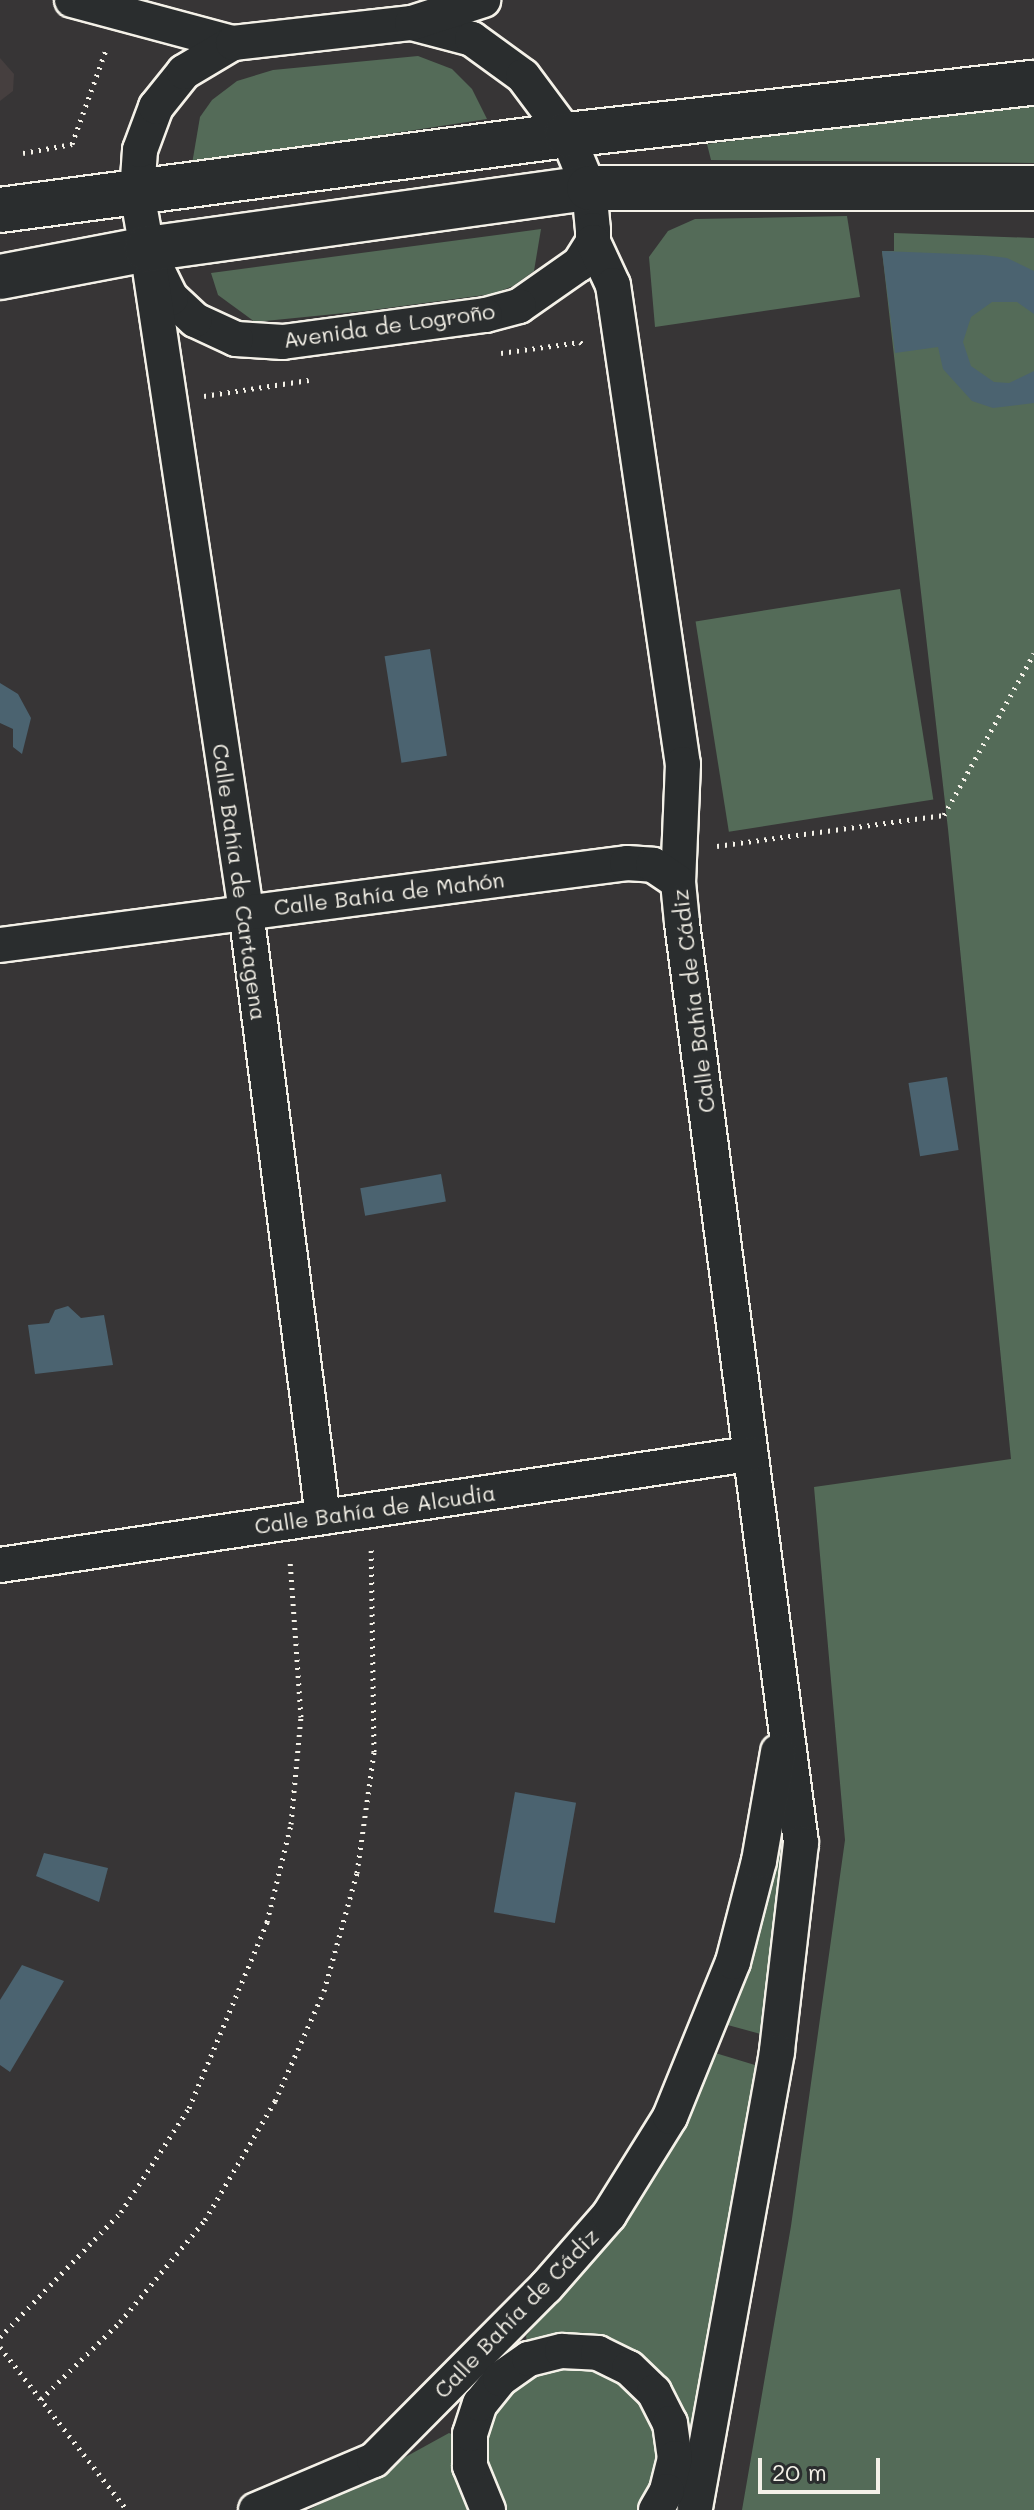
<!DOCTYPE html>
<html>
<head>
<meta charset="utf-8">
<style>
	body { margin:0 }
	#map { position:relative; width:1034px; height:2510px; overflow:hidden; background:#373536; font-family:Mali,sans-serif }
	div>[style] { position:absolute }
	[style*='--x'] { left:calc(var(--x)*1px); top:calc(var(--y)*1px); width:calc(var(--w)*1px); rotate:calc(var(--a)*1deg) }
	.built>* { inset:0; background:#463f3f }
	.green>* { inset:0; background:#546b58; transform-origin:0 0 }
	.water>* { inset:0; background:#4b6370; transform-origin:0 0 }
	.path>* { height:5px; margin-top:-2.5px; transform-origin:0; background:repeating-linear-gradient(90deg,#f4f1e8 0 2px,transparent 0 8px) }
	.roads { filter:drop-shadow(2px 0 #f4f1e8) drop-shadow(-2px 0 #f4f1e8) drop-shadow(0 2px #f4f1e8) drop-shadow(0 -2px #f4f1e8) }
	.street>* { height:34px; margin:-17px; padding:0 17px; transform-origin:17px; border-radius:17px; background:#2a2d2e }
	.secondary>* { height:44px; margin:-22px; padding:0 22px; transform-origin:22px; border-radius:22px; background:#2a2d2e }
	span { translate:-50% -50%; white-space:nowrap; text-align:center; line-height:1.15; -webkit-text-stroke:6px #2a2d2e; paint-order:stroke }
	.street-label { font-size:22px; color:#f4f1e8 }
	.scale { position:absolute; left:758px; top:2458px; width:122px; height:36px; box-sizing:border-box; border:4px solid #f4f1e8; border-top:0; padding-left:10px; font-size:24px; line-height:28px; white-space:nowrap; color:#f4f1e8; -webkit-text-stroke:6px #2a2d2e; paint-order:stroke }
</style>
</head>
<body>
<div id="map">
	<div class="built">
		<div style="clip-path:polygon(0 58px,14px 74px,13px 91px,0 101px)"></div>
	</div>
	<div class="green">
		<div style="clip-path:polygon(418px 56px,452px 69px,472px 89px,487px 119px,192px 164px,200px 117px,212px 100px,237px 81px,273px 70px)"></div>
		<div style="clip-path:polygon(1034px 104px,1034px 163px,711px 160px,707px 144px)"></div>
		<div style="clip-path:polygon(847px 216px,860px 297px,655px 327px,649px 257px,668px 231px,695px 219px)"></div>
		<div style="clip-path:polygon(541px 229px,534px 271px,513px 286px,492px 294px,365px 311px,255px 322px,218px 295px,211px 273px)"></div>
		<div style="clip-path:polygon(894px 233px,1034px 238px,1034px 2510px,742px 2510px,791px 2226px,845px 1840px,814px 1487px,1011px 1459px,948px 829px,882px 251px,894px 251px)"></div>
		<div style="left:900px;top:589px;width:213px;height:207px;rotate:81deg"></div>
		<div style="clip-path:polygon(777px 1848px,784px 1851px,768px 2036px,724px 2024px)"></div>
		<div style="clip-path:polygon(712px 2052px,765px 2068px,696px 2425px,688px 2428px,681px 2424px,673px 2401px,527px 2343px,526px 2336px,586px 2266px)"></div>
		<div style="clip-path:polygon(592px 2365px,632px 2387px,657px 2429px,660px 2454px,646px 2502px,639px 2510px,503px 2510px,484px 2473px,485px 2429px,508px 2389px,546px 2367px)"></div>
		<div style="clip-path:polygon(449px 2433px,456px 2436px,475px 2510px,309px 2510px)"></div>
	</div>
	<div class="water">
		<div style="clip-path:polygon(882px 251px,984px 255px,1007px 258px,1034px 271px,1034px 314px,1017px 302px,992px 302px,971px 317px,963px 342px,971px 366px,994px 382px,1009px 383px,1034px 371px,1034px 403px,993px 408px,972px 401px,943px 369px,938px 347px,895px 353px)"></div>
		<div style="left:430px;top:649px;width:108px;height:46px;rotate:81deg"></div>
		<div style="clip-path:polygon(0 683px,18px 694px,31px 718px,22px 754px,13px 747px,13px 729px,0 723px)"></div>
		<div style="left:947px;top:1077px;width:74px;height:39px;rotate:81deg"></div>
		<div style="left:441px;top:1174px;width:28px;height:82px;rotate:80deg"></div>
		<div style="clip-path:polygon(68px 1306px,81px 1318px,104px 1315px,113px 1365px,35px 1374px,28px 1325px,49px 1323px,55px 1310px)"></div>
		<div style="left:515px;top:1792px;width:62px;height:122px;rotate:10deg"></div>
		<div style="clip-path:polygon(44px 1853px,108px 1868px,99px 1902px,36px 1876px)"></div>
		<div style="clip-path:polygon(22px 1965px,64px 1981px,10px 2072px,0 2065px,0 2000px)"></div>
	</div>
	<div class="path">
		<div style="--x:23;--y:153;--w:50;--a:-10.4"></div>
		<div style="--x:72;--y:144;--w:103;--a:-70.2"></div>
		<div style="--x:501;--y:353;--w:80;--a:-7.9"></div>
		<div style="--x:580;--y:342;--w:6;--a:39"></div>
		<div style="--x:204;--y:396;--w:106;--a:-8.7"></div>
		<div style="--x:717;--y:846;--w:229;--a:-7.8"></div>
		<div style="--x:944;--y:815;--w:185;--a:-60.9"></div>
		<div style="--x:0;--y:2337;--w:174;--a:-45.9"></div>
		<div style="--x:121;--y:2212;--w:124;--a:-56.8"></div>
		<div style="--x:189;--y:2108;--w:202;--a:-67.2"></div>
		<div style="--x:267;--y:1922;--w:101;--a:-76.2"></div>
		<div style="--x:291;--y:1824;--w:107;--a:-84.7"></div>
		<div style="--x:301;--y:1717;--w:158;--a:-94"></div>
		<div style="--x:0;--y:2347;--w:207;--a:52.1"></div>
		<div style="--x:41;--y:2399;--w:110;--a:-44.3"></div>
		<div style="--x:120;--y:2322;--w:133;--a:-50.2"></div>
		<div style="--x:205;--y:2220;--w:138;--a:-59.5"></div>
		<div style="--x:275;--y:2101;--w:120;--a:-66"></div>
		<div style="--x:324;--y:1991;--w:123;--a:-74.4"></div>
		<div style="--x:357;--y:1873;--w:122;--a:-82"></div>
		<div style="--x:374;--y:1752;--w:204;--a:-90.8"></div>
	</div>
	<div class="roads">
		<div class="street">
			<div style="--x:72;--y:0;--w:167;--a:15"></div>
			<div style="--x:412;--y:23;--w:62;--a:14.9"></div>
			<div style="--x:472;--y:39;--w:63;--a:36"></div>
			<div style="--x:523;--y:76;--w:74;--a:53.3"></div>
			<div style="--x:567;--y:135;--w:57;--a:67.5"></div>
			<div style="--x:589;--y:188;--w:42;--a:84.6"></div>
			<div style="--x:593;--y:230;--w:12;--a:90"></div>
			<div style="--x:593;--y:242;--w:26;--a:122"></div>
			<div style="--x:579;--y:264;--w:73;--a:145"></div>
			<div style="--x:519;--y:306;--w:35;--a:165"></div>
			<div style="--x:485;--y:315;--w:204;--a:172.4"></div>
			<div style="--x:283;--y:342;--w:47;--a:-176.3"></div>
			<div style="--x:236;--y:339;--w:45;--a:-155.1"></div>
			<div style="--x:195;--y:320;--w:33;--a:-137"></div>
			<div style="--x:171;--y:298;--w:55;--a:-116.1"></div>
			<div style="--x:147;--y:249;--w:57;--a:-100.1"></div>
			<div style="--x:137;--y:193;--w:43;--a:-86"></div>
			<div style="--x:140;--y:150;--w:46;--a:-69.6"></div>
			<div style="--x:156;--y:107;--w:45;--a:-51.3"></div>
			<div style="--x:184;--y:72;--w:57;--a:-30.6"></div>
			<div style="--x:233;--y:43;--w:180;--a:-6.4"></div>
			<div style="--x:412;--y:23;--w:75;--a:-17.9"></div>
			<div style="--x:593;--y:242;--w:47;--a:65.1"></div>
			<div style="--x:613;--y:285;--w:484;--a:81.7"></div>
			<div style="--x:683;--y:764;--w:118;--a:92.4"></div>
			<div style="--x:678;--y:882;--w:41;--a:84.4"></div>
			<div style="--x:682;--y:923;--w:928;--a:82.63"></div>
			<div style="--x:801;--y:1843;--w:210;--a:96.6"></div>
			<div style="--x:777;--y:2052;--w:465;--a:100.2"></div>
			<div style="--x:147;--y:249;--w:669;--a:81.49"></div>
			<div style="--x:246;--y:911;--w:611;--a:82.76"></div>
			<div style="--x:0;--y:945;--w:632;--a:-7.45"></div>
			<div style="--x:627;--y:863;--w:26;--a:4"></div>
			<div style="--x:653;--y:865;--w:30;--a:34"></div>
			<div style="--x:0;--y:1565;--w:757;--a:-8.43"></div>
			<div style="--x:256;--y:2510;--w:128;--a:-23"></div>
			<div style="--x:374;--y:2460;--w:244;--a:-45.2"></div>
			<div style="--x:546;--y:2287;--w:96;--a:-48.8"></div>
			<div style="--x:609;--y:2215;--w:115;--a:-58.1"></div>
			<div style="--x:670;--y:2117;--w:167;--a:-67.9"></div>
			<div style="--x:733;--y:1962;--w:104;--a:-75.6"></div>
			<div style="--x:759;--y:1861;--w:111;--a:-80.1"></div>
			<div style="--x:488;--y:2510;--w:48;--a:-112.2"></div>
			<div style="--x:470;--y:2466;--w:32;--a:-90"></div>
			<div style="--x:470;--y:2434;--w:32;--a:-72"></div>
			<div style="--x:480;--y:2404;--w:32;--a:-51"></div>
			<div style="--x:500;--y:2379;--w:35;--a:-35"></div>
			<div style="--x:529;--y:2359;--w:34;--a:-14"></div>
			<div style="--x:562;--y:2351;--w:36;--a:3"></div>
			<div style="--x:598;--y:2353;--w:34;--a:26"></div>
			<div style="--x:629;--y:2368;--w:35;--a:44"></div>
			<div style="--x:654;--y:2392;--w:35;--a:63"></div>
			<div style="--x:670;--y:2423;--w:35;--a:82"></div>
			<div style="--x:675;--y:2458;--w:34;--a:104"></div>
			<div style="--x:667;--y:2491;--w:22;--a:120"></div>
		</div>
		<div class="secondary">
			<div style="--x:0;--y:210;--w:572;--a:-7.54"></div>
			<div style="--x:567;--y:135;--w:470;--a:-6.4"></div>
			<div style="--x:0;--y:277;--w:150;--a:-10.8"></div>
			<div style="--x:147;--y:249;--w:446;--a:-7.9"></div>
			<div style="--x:589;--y:188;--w:445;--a:0"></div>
		</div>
	</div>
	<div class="street-label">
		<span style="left:389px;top:325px;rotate:-8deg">Avenida de Logroño</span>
		<span style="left:240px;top:882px;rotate:82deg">Calle Bahía de Cartagena</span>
		<span style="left:389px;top:893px;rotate:-7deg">Calle Bahía de Mahón</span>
		<span style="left:693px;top:1001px;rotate:-97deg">Calle Bahía de Cádiz</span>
		<span style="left:375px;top:1509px;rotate:-8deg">Calle Bahía de Alcudia</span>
		<span style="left:516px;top:2313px;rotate:-46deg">Calle Bahía de Cádiz</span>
	</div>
	<div class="scale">20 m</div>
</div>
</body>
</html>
